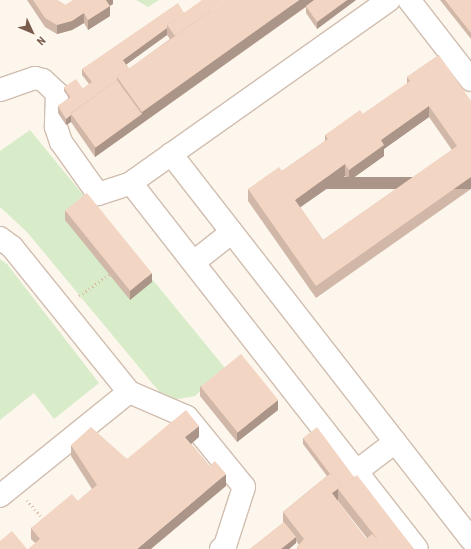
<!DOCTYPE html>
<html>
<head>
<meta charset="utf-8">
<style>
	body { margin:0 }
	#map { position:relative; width:471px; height:549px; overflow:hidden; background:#fdf6ec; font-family:"Roboto Condensed",sans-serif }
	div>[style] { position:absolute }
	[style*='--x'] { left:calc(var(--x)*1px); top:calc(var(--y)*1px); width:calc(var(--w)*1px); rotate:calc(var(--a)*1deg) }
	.green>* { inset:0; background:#d8ecc9 }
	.path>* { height:2.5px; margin-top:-1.25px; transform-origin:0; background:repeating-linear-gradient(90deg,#d9b8a5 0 1px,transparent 0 4px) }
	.roads { filter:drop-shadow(1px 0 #d1beb0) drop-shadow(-1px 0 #d1beb0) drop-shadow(0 1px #d1beb0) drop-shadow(0 -1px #d1beb0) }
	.minor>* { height:22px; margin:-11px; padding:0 11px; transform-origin:11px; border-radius:11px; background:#fff }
	.wall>* { inset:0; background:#d1b7a8 }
	.shaded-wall>* { inset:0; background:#aa9588; transform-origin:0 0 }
	.building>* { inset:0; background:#f3d5c3; transform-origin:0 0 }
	span { translate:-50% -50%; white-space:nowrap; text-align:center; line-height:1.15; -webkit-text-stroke:3px #fffaf3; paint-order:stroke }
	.north { position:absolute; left:12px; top:12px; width:40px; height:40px; -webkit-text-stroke:3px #fffaf3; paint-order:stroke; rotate:134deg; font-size:11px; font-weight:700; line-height:16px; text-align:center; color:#7a5c4d }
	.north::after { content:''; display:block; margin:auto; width:14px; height:18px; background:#7a5c4d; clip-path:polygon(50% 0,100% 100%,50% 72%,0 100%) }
</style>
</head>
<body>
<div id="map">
	<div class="green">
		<div style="clip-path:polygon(136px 0,159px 0,148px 7px)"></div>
		<div style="clip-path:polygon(30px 130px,225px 368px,195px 396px,167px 401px,27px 232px,0 207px,0 151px)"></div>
		<div style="clip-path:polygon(0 259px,7px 264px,99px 383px,54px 419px,34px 393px,0 420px)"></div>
	</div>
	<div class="path">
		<div style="--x:79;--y:296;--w:37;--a:-36"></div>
		<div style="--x:27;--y:500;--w:28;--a:49"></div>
	</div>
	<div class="roads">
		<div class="minor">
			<div style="--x:389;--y:0;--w:316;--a:144.7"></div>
			<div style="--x:131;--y:183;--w:464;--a:52"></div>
			<div style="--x:409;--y:0;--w:101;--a:52.2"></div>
			<div style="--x:0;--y:90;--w:37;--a:-19"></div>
			<div style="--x:35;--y:78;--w:8;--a:14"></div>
			<div style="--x:43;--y:80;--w:19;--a:43"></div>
			<div style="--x:57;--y:93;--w:34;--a:92"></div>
			<div style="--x:56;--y:127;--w:16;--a:72"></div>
			<div style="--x:61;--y:142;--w:64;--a:54.6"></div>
			<div style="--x:98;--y:194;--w:35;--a:-18"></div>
			<div style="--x:171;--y:154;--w:489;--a:52.1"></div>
			<div style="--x:0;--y:238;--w:15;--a:37"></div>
			<div style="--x:12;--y:247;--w:186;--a:51.1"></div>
			<div style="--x:129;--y:392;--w:63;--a:23.3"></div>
			<div style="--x:187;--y:417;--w:90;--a:50.8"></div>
			<div style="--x:244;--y:487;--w:62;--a:107.9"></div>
			<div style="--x:225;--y:546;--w:5;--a:143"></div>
			<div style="--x:194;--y:262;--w:48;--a:-38.3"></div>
			<div style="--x:357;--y:471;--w:48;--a:-37.3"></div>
			<div style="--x:0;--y:496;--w:166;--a:-38.9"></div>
		</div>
	</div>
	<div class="wall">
		<div style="clip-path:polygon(27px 0,57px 0,65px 5px,113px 0,113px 4px,110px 6px,110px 16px,88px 30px,84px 23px,72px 30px,57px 34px,45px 27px)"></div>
		<div style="clip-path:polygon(evenodd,356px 0,317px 29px,306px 13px,306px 7px,95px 157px,71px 122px,66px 125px,58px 113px,58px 106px,69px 98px,64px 91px,64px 88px,83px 89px,89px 84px,82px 75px,82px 69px,184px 13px,356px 0,167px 35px,170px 39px,129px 69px,126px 64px,167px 35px)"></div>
		<div style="clip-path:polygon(440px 0,471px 0,471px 39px)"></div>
		<div style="clip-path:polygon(evenodd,439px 55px,471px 189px,316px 298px,248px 201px,248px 189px,282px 171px,325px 141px,325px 135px,363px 114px,407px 84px,407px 77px,439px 55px,429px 117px,452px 150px,323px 240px,300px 207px,345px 176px,349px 181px,384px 156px,384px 149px,429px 117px)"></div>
		<div style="clip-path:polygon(65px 210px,152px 282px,130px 300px,65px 220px)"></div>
		<div style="clip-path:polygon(200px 386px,278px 410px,237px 442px,200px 396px)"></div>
		<div style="clip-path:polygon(199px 437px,191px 444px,226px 486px,35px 543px,31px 539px,31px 528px,78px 501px,92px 489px,71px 456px,71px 445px,127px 459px)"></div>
		<div style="clip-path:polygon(evenodd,303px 438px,354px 477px,414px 549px,297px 549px,297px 547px,299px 545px,296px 541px,296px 543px,289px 549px,250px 549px,283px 523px,283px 512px,327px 476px,303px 444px,303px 438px,338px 500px,338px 501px,367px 538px,366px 539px,337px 501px,338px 500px)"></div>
	</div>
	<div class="shaded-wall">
		<div style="clip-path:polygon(106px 0,113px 0,113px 4px,106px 8px)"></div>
		<div style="clip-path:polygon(299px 0,315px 0,95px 157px,95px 148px,142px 114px,142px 112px)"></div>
		<div style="clip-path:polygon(347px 0,356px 0,317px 29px,317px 22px)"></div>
		<div style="clip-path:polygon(110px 6px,110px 16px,88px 30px,88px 20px)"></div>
		<div style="clip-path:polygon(84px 13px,84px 23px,72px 30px,57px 34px,57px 25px)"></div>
		<div style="clip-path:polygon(167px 28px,167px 35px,123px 67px,123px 60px)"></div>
		<div style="clip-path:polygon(429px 106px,429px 117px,384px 149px,384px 156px,349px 181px,349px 170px,381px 140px)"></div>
		<div style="clip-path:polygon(71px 115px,71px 122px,66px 125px,66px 119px)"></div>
		<div style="clip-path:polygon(345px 164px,345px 176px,295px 211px,295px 200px)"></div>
		<div style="left:471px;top:177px;width:12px;height:189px;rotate:90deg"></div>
		<div style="clip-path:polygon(152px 273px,152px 282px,130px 300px,130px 291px)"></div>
		<div style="clip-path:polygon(278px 400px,278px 410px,237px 442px,237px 433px)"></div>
		<div style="clip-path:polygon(199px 426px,199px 437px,185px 449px,185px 437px)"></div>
		<div style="clip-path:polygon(226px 474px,226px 486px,151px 549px,137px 549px)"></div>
		<div style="clip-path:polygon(342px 486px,342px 487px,338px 489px,338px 500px,332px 505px,332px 493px)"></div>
		<div style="clip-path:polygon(296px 537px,296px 543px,289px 549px,281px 549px)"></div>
	</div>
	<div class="building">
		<div style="clip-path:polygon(33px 0,57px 0,65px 5px,73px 0,106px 0,110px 6px,88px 20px,84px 13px,72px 21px,57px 25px,45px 18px)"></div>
		<div style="clip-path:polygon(202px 0,226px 0,175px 36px,167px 25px)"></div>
		<div style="clip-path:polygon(226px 0,299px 0,142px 112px,117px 77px)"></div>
		<div style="clip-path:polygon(314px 0,347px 0,317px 22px,306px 6px)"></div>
		<div style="clip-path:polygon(445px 0,471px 0,471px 33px)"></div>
		<div style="clip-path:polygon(178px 3px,184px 13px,167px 25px,167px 28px,123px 60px,129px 69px,117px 77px,117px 80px,71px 113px,71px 115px,66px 119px,58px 106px,92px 82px,82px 69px)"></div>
		<div style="clip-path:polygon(evenodd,439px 55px,471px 101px,471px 177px,316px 286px,248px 189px,279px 167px,282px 171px,328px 139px,325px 135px,360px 110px,363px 114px,410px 81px,407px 77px,439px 55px,429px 106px,457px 146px,323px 240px,295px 200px,345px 164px,349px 170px,384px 145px,381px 140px,429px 106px)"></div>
		<div style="left:76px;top:79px;width:12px;height:15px;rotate:55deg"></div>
		<div style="left:117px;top:80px;width:42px;height:57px;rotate:54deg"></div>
		<div style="left:87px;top:193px;width:103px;height:28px;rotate:51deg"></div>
		<div style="left:241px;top:354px;width:59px;height:52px;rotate:51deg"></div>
		<div style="clip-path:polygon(186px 410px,199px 426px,185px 437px,209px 466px,215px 461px,226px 474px,137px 549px,28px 549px,40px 539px,31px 528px,72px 494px,78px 501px,97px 485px,71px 445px,91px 427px,127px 459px)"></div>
		<div style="clip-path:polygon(317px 427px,354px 477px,342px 487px,342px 486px,331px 473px,330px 474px,303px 438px)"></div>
		<div style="clip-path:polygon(331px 473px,342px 486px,332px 493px,366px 539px,372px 534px,378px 540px,338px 489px,357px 475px,414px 549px,298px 549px,297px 547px,304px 539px,283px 512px)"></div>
		<div style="clip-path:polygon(284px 522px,296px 537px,281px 549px,250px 549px)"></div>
		<div style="clip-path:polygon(12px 531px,27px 549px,0 549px,0 541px)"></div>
	</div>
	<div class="north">N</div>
</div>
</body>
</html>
